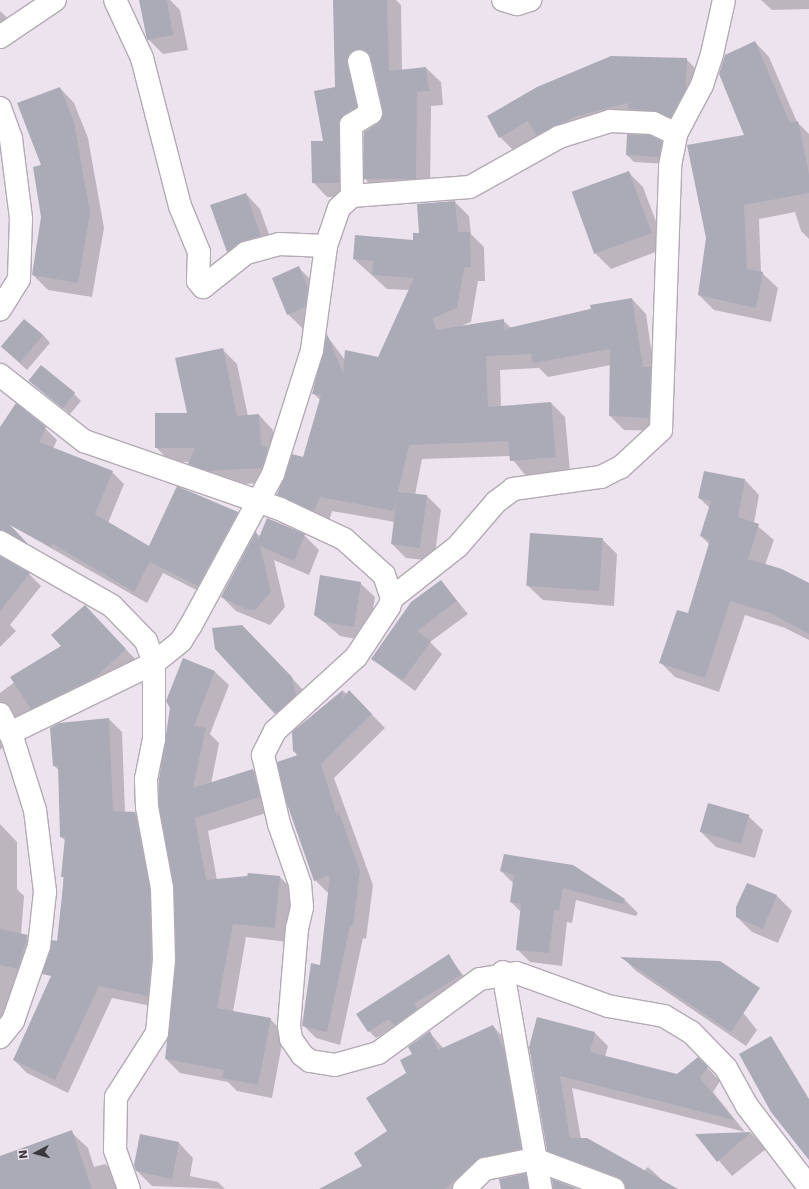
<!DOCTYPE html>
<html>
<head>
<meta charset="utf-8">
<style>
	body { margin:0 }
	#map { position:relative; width:809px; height:1189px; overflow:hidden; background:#ede3ee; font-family:"DejaVu Sans",sans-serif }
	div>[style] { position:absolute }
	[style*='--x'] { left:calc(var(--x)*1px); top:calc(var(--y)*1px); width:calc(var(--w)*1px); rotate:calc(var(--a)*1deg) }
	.shadow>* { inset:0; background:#0003 }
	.building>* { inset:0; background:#ababb8; transform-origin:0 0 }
	.roads { filter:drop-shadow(1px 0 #b3aab5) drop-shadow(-1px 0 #b3aab5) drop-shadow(0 1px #b3aab5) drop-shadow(0 -1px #b3aab5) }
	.minor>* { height:22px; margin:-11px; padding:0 11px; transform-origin:11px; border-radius:11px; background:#fff }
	span { translate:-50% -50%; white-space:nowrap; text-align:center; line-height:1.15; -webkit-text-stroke:3px #ede3ee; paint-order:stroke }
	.north { position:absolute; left:16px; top:1133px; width:40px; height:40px; -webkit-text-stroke:3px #ede3ee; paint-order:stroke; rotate:264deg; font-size:11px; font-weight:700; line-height:16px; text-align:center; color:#3c383d }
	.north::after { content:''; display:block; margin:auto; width:14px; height:18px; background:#3c383d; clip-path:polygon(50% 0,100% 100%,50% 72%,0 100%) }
</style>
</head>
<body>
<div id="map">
	<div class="shadow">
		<div style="clip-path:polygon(140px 0,170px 0,180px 10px,188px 50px,163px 54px,148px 39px)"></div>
		<div style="clip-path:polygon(334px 0,396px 0,401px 5px,402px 71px,426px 68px,441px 82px,443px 105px,431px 106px,430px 193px,380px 193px,365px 179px,384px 111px,373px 63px,361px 73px,354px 197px,327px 197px,313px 182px,336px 87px)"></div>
		<div style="clip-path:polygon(761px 0,809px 0,809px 9px,772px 10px)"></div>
		<div style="clip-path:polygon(0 11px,16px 26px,0 48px)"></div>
		<div style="clip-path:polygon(755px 42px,769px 57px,797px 122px,809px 134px,809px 239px,801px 231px,795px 212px,759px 219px,761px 272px,778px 288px,771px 322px,714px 310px,699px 295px,745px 136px)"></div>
		<div style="clip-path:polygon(686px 59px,701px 74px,669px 125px,540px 137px,515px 152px,500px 137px,488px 116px)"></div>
		<div style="clip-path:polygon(60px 88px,74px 103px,88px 138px,104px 228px,92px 297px,48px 290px,33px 275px,42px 217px,42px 166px)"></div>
		<div style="clip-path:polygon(661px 142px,669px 149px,666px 164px,634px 162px,627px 155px)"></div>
		<div style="clip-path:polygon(628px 172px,643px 187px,666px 248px,611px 269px,596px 254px)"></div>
		<div style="clip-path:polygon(246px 194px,260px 209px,275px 251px,242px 266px,228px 251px)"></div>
		<div style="clip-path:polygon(455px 202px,469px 216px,471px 234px,484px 247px,485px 281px,478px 281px,471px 322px,461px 326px,503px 320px,511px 328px,632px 299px,646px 314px,663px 431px,624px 430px,610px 416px,611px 365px,548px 377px,539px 368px,500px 370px,501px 407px,551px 403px,565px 417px,570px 471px,525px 475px,510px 456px,422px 459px,415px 495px,427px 496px,441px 510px,434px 561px,406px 558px,392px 544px,395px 522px,332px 511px,328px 525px,292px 509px,278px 494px,304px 458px,321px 401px,313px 393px,327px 336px,345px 360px,379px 358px,410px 290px,387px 289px,354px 259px,414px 241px)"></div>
		<div style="clip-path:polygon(298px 267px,313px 282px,320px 322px,303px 329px,288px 314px)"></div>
		<div style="clip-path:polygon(43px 335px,50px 343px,27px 370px,2px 347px)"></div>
		<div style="clip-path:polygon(222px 349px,237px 364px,248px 416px,259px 415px,273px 430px,276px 482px,224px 485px,204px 478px,190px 462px,170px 462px,156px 447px,188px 414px)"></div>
		<div style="clip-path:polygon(31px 382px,74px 394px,81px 401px,70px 414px)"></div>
		<div style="clip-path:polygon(45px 428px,57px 440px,53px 449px,112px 472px,124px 484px,108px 523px,149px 547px,177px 488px,238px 513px,250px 525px,210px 597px,163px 573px,147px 603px,0 519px,0 429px)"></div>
		<div style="clip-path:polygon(705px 472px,745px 480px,759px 495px,754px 523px,774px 540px,765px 565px,809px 584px,809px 640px,785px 628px,745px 615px,719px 692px,675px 677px,660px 662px,689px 614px,710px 545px,701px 536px,710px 508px,699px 498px)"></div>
		<div style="clip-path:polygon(256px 533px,261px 537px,304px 535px,319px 550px,309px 575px,274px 560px,285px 607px,270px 625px,236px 611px,222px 597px)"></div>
		<div style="clip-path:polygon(602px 539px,617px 554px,614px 606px,543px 600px,528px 586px)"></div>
		<div style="clip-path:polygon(0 558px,29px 574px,41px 586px,10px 625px,16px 631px,0 647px)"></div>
		<div style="clip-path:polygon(441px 581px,468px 614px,430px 642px,442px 654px,415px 691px,372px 659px)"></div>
		<div style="clip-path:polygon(360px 583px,375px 597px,368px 641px,340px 636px,315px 614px)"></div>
		<div style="clip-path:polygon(98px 620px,139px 663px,30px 730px,17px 717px,8px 717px,7px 744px,0 750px,0 693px)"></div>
		<div style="clip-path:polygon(257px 641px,306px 693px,291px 728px,216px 649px)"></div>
		<div style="clip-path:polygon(184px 659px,215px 672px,229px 685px,210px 734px,219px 743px,211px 784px,253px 770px,267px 784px,273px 811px,208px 831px,217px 880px,280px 877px,294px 891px,288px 942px,246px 937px,233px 1012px,270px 1019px,284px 1033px,272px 1098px,237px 1091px,228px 1082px,180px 1073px,166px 1059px,174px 1002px)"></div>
		<div style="clip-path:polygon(343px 691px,347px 694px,349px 691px,385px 728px,334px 778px,373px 885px,366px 939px,363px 938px,340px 1045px,316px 1038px,303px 1025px,321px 966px,329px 894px,315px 880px,293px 732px)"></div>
		<div style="clip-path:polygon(109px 719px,122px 732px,125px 812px,135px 813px,148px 826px,161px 1008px,112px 998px,68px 1093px,27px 1073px,14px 1060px,77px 923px,61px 914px,66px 841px,61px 837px,60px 771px,54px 766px,59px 724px)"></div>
		<div style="clip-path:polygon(748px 816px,763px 830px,755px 858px,716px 847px,701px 832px)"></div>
		<div style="clip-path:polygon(0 824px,17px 842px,17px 889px,24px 896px,21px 935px,41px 950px,33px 978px,0 1019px)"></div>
		<div style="clip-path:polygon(572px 866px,625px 900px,638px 913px,636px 916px,576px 900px,572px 923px,567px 922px,562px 966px,530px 962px,517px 949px,521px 912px,511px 902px,514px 884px,501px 871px)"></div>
		<div style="clip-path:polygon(747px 884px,777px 896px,792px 911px,778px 943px,752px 932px,737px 917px)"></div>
		<div style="clip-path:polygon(449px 956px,468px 982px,402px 1033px,396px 1026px,376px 1038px,369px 1031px)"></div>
		<div style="clip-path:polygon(623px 958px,714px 976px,757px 1030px,746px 1046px,636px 971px)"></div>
		<div style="clip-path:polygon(493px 1026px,506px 1040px,534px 1162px,490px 1173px,474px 1189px,321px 1189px,364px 1167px,388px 1131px,414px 1054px,429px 1032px,444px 1049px)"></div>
		<div style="clip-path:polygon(595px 1033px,608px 1046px,605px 1057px,677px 1076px,698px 1058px,720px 1081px,713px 1092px,745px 1132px,572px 1088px,581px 1139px,644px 1171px,648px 1167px,672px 1189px,627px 1189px,561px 1163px,548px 1150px,530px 1047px)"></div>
		<div style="clip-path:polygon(71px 1132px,88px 1148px,94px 1167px,105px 1164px,122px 1180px,125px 1189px,0 1189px,0 1157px)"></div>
		<div style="clip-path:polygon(751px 1133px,766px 1149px,732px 1176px,697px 1135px)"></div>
		<div style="clip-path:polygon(179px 1143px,193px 1158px,190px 1176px,218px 1182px,225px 1189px,152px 1186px,137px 1171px)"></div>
		<div style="clip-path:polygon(525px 1175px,539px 1189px,502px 1189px)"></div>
	</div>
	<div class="building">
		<div style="clip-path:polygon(139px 0,167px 0,173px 35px,147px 40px)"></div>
		<div style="clip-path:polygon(333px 0,387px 0,389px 71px,426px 67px,429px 91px,417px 92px,416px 179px,364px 179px,364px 132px,378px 123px,383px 111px,371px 58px,363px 49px,357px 49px,347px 58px,357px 107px,344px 115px,339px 125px,339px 183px,312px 183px,311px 141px,323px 141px,314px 91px,335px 87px)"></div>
		<div style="clip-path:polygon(755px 41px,790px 123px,798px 121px,809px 174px,809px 193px,744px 205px,747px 269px,763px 272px,756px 308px,698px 295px,706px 238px,687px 145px,744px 135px,719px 74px,725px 55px)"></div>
		<div style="clip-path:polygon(611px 56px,687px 58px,686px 89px,671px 118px,654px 111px,628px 109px,628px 103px,577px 116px,536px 135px,528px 121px,499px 138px,487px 116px,537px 87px)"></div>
		<div style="clip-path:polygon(60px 87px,74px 122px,90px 213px,78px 283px,32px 275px,41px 217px,33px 167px,41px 165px,17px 103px)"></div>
		<div style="clip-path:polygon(627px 134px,650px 135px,662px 141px,659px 157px,626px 155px)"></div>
		<div style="left:629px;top:171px;width:66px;height:61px;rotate:70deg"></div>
		<div style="clip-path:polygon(246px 193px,261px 236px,242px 241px,227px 252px,210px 205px)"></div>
		<div style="clip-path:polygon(455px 201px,458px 232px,470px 232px,471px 267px,464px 268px,457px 308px,433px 318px,436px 330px,504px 319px,504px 329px,591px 309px,590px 305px,632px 298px,643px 367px,651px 367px,649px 418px,609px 416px,610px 349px,533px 363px,531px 354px,486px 356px,488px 407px,551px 402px,556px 457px,510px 461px,508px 441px,409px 445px,398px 492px,427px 495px,420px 548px,391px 544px,397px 496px,394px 511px,320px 497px,314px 511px,277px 495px,292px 454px,303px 457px,321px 395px,312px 394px,327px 334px,343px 373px,345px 350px,378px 357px,414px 278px,372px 275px,373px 261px,353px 259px,355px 235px,413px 240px,413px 233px,419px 233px,417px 204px)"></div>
		<div style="clip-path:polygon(299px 266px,308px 288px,305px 307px,287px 315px,272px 278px)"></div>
		<div style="left:24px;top:319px;width:25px;height:36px;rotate:40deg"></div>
		<div style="clip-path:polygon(223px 348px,237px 416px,259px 414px,261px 445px,268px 447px,262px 468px,208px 471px,188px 464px,195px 448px,155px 448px,155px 413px,187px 413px,175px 358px)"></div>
		<div style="left:41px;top:365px;width:44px;height:20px;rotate:39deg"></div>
		<div style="clip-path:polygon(16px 403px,46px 427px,39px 442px,113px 471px,95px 514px,149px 546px,177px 486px,238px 512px,198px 586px,150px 562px,134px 592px,53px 544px,51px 547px,10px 525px,28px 544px,0 530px,0 427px)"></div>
		<div style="clip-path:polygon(704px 471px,745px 479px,738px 517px,759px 524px,748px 559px,782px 569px,809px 583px,809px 634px,770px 613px,730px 601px,705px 678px,659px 663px,677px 610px,688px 613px,710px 540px,700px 536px,711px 501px,698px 498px)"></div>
		<div style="clip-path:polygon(267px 518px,305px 534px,294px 561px,260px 546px,271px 592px,255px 610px,245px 609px,221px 597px,256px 531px,258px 540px)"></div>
		<div style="left:530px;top:533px;width:73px;height:53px;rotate:4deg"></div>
		<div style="clip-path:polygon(0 556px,30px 573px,0 611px)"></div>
		<div style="clip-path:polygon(320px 575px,361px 582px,354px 627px,324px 622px,314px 615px)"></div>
		<div style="clip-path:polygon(441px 580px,457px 601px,417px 631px,431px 641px,403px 680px,371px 659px,411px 602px)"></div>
		<div style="clip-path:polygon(85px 605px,126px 649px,96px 677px,31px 709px,10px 677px,61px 646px,51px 635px)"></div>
		<div style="clip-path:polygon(242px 625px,292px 677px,296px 695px,275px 714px,215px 649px,212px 628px)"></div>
		<div style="clip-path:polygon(183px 658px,215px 671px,194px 726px,206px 728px,193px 788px,253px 769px,260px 797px,195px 818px,206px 880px,247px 876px,248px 873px,280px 876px,275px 928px,233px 924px,217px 1008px,271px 1018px,258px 1085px,222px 1078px,224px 1070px,165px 1059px,176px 960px,174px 888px,159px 806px,159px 779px,170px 708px,166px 701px)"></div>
		<div style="clip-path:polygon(343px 690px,342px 700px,349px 690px,372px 714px,321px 764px,337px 816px,338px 810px,360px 871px,353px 926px,350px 926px,327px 1032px,302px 1026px,311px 963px,320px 965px,330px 875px,314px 881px,286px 801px,277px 762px,298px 755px,293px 751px,292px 732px)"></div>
		<div style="clip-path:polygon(109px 718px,113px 811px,135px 812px,150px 889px,151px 960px,148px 996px,99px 986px,55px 1080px,13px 1060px,51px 976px,42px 974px,52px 940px,57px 941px,64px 877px,61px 877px,65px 837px,60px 837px,58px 766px,53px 766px,50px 728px,59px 723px)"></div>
		<div style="left:708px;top:803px;width:43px;height:30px;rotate:16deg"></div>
		<div style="clip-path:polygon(504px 854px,573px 865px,625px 899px,623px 904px,563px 888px,559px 911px,554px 910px,549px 953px,516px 950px,521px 904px,510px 902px,514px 875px,500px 871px)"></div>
		<div style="clip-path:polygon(747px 883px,777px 895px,763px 929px,736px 917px,736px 907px)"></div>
		<div style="clip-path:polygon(0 929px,28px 935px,18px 969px,0 965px)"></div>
		<div style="clip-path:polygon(449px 954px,461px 975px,414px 1004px,417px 1009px,394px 1026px,389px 1019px,368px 1032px,356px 1014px)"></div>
		<div style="clip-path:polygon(620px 957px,720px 961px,760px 988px,731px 1032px)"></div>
		<div style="clip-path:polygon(537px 1017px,595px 1032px,590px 1052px,677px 1074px,698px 1057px,708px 1067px,700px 1078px,734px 1120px,560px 1076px,570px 1138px,587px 1138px,678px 1189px,626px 1189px,618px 1177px,547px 1151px,529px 1047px)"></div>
		<div style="clip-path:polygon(493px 1025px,504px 1050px,521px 1149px,477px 1160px,445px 1189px,319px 1189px,362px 1166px,354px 1153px,387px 1131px,366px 1098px,406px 1073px,400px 1060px,412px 1054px,408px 1047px,430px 1031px,438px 1050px)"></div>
		<div style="clip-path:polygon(771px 1036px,809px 1099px,809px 1160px,771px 1112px,739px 1054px)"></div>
		<div style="clip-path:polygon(72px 1130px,92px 1189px,0 1189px,0 1156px)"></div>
		<div style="clip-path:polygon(751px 1132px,717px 1162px,695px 1134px)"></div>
		<div style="clip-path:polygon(140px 1134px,179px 1142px,172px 1179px,136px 1171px,134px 1165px)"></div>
		<div style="clip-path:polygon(526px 1173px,528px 1189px,501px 1189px,499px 1179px)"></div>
		<div style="clip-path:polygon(552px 1179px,578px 1189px,553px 1189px)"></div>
	</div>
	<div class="roads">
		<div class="minor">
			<div style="--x:115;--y:0;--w:64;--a:65"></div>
			<div style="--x:142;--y:58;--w:153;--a:75.6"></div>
			<div style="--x:180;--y:206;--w:50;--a:67.6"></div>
			<div style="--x:199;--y:252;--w:29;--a:92"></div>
			<div style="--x:198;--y:281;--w:8;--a:50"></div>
			<div style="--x:203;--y:287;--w:55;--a:-38.3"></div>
			<div style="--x:246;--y:253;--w:34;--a:-15"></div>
			<div style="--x:279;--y:244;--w:47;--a:2.4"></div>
			<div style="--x:503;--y:0;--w:15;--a:16"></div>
			<div style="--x:517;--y:4;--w:14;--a:-17"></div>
			<div style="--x:0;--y:37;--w:66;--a:-33.9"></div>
			<div style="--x:0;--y:108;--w:33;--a:70"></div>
			<div style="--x:11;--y:139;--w:80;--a:82.8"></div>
			<div style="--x:21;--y:218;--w:61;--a:91.9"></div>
			<div style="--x:19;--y:279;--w:36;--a:122"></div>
			<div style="--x:352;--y:196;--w:71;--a:-90.8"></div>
			<div style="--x:351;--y:125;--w:23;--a:-31"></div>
			<div style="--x:371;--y:113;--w:53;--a:-103"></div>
			<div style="--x:0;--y:375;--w:107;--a:38.2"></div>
			<div style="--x:84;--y:441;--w:207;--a:19.1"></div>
			<div style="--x:280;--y:509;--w:71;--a:25.1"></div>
			<div style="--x:344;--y:539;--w:54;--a:42"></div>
			<div style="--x:384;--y:575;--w:24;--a:71"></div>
			<div style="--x:392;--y:598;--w:9;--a:108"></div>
			<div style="--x:389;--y:607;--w:60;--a:123.4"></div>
			<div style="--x:356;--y:657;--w:110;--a:137.6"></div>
			<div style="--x:275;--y:731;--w:27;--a:117"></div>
			<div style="--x:263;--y:755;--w:71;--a:76.9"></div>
			<div style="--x:279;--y:824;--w:64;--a:70.7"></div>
			<div style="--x:300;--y:884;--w:23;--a:85"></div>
			<div style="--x:302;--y:907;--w:22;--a:103"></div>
			<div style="--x:297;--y:928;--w:98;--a:94.7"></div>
			<div style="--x:289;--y:1026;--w:13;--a:81"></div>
			<div style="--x:291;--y:1039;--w:19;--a:55"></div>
			<div style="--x:302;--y:1055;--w:10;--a:37"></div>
			<div style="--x:310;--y:1061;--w:25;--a:9"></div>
			<div style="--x:335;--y:1065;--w:45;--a:-15.6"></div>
			<div style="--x:378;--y:1053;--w:126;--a:-36"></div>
			<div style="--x:480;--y:979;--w:37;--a:-9"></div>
			<div style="--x:517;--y:973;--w:97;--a:19.9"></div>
			<div style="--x:608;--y:1006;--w:57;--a:10.1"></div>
			<div style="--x:664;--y:1016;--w:31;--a:31"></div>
			<div style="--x:691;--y:1032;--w:50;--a:45.8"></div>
			<div style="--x:726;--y:1068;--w:43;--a:61.1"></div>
			<div style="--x:747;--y:1106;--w:102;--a:52.6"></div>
			<div style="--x:0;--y:542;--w:129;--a:29.7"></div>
			<div style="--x:112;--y:606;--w:49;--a:45.8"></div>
			<div style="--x:146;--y:641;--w:23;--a:70"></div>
			<div style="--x:154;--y:663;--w:76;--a:90"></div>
			<div style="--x:154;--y:739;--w:41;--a:101.3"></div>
			<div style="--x:146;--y:779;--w:28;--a:88"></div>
			<div style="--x:147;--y:807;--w:82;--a:79.5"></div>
			<div style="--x:162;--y:888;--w:72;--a:88.4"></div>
			<div style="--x:164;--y:960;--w:73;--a:95.5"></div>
			<div style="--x:157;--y:1033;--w:76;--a:122.6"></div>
			<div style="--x:116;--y:1097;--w:53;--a:91.1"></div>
			<div style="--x:115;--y:1150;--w:41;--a:70.3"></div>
			<div style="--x:392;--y:598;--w:84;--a:-38.2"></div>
			<div style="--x:458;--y:546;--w:58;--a:-49.2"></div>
			<div style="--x:496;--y:502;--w:21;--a:-37"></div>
			<div style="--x:513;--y:489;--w:89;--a:-7.8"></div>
			<div style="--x:601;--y:477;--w:22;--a:-27"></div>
			<div style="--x:621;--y:467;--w:54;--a:-42.8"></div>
			<div style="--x:661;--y:430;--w:264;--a:-88"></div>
			<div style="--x:670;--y:166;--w:33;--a:-79"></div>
			<div style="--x:676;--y:134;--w:55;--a:-62"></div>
			<div style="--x:702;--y:85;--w:33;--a:-72"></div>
			<div style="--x:712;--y:54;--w:55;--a:-77.5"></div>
			<div style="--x:0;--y:714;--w:29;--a:63"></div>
			<div style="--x:13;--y:740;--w:73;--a:72.6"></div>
			<div style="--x:35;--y:810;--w:83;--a:83"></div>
			<div style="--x:45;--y:892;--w:54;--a:96.3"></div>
			<div style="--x:39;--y:946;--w:79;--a:109.1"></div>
			<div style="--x:13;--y:1021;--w:21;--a:129"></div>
			<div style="--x:10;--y:733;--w:160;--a:-25.9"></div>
			<div style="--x:154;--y:663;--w:35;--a:-39"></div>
			<div style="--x:181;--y:641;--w:19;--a:-58"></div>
			<div style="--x:191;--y:625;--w:172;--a:-61.5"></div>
			<div style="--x:273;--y:474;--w:130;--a:-72.5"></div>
			<div style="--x:312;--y:350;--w:105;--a:-82.3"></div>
			<div style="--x:326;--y:246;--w:40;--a:-71.1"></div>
			<div style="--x:339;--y:208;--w:18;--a:-43"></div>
			<div style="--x:352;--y:196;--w:118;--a:-4.4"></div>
			<div style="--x:470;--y:187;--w:102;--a:-29.3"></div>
			<div style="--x:559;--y:137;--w:53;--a:-17.4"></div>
			<div style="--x:610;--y:121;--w:43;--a:2.7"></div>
			<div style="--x:653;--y:123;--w:25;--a:26"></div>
			<div style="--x:503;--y:972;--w:220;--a:80.1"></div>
			<div style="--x:464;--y:1189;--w:29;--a:-44"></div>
			<div style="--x:485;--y:1169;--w:50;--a:-11.5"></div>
			<div style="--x:534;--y:1159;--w:85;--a:20.6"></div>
		</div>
	</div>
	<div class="north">N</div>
</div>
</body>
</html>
